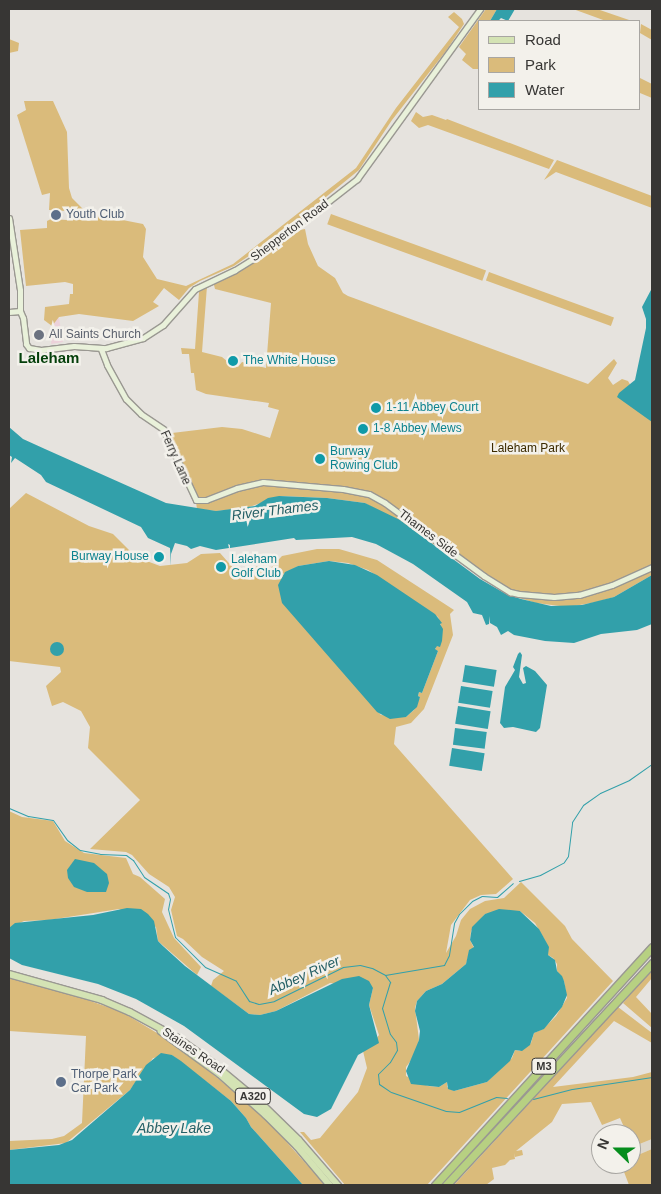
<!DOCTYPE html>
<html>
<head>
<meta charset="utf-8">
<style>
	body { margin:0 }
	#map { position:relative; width:661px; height:1194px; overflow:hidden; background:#e6e3de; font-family:Helvetica,sans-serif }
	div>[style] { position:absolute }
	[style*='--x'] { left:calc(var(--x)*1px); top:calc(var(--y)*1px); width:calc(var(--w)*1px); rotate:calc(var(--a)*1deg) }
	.commercial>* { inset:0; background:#ecd2da }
	.built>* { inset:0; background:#ded8cc }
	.green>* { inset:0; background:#dabb7b; transform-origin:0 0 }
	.water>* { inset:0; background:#32a0aa; transform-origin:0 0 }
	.round { border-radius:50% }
	.stream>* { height:1px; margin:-0.5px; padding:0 0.5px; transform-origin:0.5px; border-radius:0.5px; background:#32a0aa }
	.roads { filter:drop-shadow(1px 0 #9a9892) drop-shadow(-1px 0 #9a9892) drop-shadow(0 1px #9a9892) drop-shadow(0 -1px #9a9892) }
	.secondary>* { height:5px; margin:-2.5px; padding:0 2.5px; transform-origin:2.5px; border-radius:2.5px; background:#e9f1da }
	.primary>* { height:5.5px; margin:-2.75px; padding:0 2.75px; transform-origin:2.75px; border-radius:2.75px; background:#d4e3b4 }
	.highway>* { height:7px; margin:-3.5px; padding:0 3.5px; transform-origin:3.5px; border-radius:3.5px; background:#b7d082 }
	.dots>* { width:14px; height:14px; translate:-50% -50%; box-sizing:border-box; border:2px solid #f3f1eb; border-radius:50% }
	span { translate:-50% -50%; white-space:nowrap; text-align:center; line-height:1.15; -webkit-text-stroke:5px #f3f1eb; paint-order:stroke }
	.shield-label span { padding:1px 4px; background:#f3f1eb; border:1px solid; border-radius:4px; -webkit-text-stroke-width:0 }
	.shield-label { font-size:11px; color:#373634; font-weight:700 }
	.service-label { font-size:12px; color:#4e5e75 }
	.left { translate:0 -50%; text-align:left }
	.street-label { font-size:12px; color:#373634 }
	.worship-label { font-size:12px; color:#5b616d }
	.culture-label { font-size:12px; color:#0d838f }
	.right { translate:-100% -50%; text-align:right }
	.park-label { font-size:12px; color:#3b2a00 }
	.water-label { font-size:14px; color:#266066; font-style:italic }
	.quarter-label { font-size:15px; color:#043f0a; font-weight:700 }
	.frame { position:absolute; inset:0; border:10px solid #373634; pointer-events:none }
	.legend { position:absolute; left:478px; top:20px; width:162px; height:90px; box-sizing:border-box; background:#f3f1eb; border:1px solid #a8a6a2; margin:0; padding:6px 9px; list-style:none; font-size:15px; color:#373634 }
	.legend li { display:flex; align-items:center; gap:10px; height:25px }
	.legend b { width:25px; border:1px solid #a8a6a2 }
	.north { position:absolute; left:591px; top:1124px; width:50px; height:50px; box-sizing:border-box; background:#f3f1eb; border:1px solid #a8a6a2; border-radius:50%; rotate:292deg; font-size:14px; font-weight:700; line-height:20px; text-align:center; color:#373634 }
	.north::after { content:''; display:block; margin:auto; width:18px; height:22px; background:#058d1c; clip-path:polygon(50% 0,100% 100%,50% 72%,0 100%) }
</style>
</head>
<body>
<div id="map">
	<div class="commercial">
		<div style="clip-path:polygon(59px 318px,63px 342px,51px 344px,53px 323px,55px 319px)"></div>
	</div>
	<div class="built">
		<div style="clip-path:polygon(652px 1139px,652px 1149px,636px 1156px,632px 1147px)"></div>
	</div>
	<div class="green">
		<div style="clip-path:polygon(486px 9px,497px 9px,490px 21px,480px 21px,480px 69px,473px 69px,462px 60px,466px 54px,459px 47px)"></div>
		<div style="clip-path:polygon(573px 9px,597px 9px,632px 21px,606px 21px)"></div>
		<div style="clip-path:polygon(454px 12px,462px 19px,464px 24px,446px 51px,392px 120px,359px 170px,277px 237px,234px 266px,200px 281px,189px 288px,179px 300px,164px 288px,153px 302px,159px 306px,133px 321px,79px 314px,59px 317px,52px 326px,44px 320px,45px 307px,69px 304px,70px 294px,73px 294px,73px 284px,65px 282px,26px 286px,20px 230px,47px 228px,47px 221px,51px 219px,67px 220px,67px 211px,49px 210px,50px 193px,42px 195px,17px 115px,26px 110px,24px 101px,53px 101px,67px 132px,69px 188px,72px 198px,87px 213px,143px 224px,146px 229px,143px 257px,157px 279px,186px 286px,233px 264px,356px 168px,396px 108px,459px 27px,448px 17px)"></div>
		<div style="clip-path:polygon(641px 24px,652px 30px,652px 40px,640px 33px)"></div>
		<div style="clip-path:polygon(9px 39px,19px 43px,18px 51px,9px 53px)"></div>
		<div style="clip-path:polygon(640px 78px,652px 84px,652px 98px,640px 93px)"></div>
		<div style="clip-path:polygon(416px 112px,423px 117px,432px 115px,446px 120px,447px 119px,554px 160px,549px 169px,428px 125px,419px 128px,411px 121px)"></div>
		<div style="clip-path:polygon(557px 160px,652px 196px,652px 208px,556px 172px,544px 180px)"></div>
		<div style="left:331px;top:214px;width:165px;height:11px;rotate:20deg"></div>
		<div style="clip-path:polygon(evenodd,305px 229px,308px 244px,318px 266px,335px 278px,343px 293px,348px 296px,588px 384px,614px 359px,617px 363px,608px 378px,613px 385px,622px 379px,628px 381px,652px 422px,652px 575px,614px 597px,597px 602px,568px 607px,536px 603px,506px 594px,423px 537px,365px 503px,327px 498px,282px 496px,246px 508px,216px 511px,197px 509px,195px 495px,171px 439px,172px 433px,222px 427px,242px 429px,270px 438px,279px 410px,268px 407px,269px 403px,206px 394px,196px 390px,194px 373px,191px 373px,189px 354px,182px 354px,181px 348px,195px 349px,199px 292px,207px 286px,233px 274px,300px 230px,305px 229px,214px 285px,215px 289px,271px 303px,266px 368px,242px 362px,238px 367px,233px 366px,222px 357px,202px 352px,207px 286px,214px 285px)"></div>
		<div style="left:489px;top:272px;width:133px;height:9px;rotate:20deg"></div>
		<div style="clip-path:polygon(evenodd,26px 493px,89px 526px,113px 534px,136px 557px,160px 566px,187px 563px,201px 554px,220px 553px,243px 579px,252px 578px,256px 574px,253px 571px,257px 566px,265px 574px,282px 556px,317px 549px,339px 549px,377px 560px,454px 610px,450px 614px,453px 635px,424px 709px,411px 723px,396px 727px,394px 744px,513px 879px,496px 894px,481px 895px,470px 900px,451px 925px,446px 953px,456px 936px,461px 920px,470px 909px,485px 901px,504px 898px,521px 882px,565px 926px,572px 939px,613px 981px,427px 1185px,345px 1185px,300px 1132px,304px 1132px,311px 1140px,320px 1138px,358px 1092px,367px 1068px,363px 1051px,369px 1048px,379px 1035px,369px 1005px,373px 988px,330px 983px,276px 1011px,260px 1015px,249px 1014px,211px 986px,213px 980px,224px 971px,202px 957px,183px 939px,177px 936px,171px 910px,175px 897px,169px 887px,149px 874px,132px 855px,126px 852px,90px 849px,140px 800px,88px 748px,90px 727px,81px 711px,63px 702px,52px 706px,46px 686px,61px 672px,60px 667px,9px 661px,9px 509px,26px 493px,329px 561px,348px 563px,368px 570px,438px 617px,441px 626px,435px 650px,438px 651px,422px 693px,419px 692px,418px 696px,420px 697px,414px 710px,406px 717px,381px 715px,371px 704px,283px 574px,298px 566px,329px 561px,26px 493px,520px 911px,535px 923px,546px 942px,548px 955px,553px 958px,557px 964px,557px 971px,564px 981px,567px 998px,556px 1016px,543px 1029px,534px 1033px,531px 1043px,520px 1051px,515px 1050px,512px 1058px,487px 1082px,454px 1091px,447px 1087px,447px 1082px,439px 1087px,428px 1086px,406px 1076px,406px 1067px,415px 1055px,419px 1040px,415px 1008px,417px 1001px,426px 991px,442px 984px,466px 964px,470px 950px,474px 948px,470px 940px,471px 931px,485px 914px,520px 911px)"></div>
		<div style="clip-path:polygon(9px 811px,22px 817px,53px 821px,65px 841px,84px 853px,126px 858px,133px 874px,140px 877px,165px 899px,162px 912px,174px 938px,201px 967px,197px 975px,158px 941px,156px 927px,119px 909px,49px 920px,24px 921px,9px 928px)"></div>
		<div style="clip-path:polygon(652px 969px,652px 978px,636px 997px,652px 1014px,652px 1028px,623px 1003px)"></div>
		<div style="clip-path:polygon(9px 977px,79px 997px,122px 1012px,157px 1033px,208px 1070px,266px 1119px,325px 1185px,303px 1185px,251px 1127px,246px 1118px,231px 1101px,172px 1055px,153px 1058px,130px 1090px,66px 1143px,9px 1150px,9px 1141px,52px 1139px,64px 1136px,82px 1123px,86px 1036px,9px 1031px)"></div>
		<div style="clip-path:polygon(618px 1007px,652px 1033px,652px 1043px,614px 1021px,553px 1087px,633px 1077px,652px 1072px,652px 1139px,632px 1147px,631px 1134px,627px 1134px,620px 1118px,602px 1125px,591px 1102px,562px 1104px,552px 1122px,516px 1151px,522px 1150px,523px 1155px,515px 1157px,514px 1153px,515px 1159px,510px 1160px,505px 1165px,492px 1168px,494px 1179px,486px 1185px,454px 1185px)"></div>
		<div style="clip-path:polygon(652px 1149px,652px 1185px,629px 1185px,621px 1164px,631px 1164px,631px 1158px)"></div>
	</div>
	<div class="water">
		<div style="clip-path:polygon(497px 9px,515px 9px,508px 21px,501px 18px,498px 21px,490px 21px)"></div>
		<div style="clip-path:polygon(652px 288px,652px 422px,617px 397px,619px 393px,635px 380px,646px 328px,646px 319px,642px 307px)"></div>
		<div style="clip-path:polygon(9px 427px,23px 439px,45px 449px,166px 503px,216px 511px,255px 506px,268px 498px,279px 496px,327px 498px,365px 503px,400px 520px,480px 579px,506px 594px,521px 599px,551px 606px,582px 605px,614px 597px,652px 575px,652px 624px,637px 630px,601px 634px,574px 643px,545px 641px,514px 635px,508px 631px,501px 635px,497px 627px,490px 623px,490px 616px,489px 624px,486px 625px,482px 615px,473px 613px,467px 602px,413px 564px,376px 544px,352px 537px,296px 540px,294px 538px,230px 548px,230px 545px,228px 544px,229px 548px,216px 550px,200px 546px,191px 549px,187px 546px,175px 543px,171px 554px,171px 566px,170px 548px,148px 538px,141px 527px,46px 482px,41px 475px,15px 458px,11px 463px,12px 457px,9px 455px)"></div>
		<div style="clip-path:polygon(329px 561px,355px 565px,377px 575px,435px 614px,442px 623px,440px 624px,443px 629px,442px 641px,440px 647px,437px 646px,435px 649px,438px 651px,422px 693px,419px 692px,418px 696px,420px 697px,417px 707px,406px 717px,390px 719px,377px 712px,282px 603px,278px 585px,285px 572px,298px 566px)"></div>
		<div class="round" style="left:50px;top:642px;width:14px;height:14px"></div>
		<div style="clip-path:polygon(520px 652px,522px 655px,519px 677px,523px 684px,526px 683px,523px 668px,526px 666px,535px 671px,547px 685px,540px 728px,536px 732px,513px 727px,504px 728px,500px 723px,505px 687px,515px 670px,513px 667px,518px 654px)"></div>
		<div style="left:465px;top:665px;width:32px;height:17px;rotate:9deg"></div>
		<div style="left:461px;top:686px;width:32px;height:17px;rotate:9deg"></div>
		<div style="left:458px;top:706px;width:33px;height:18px;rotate:9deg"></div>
		<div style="left:455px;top:728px;width:32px;height:17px;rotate:7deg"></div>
		<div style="left:452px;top:748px;width:33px;height:18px;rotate:9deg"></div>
		<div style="clip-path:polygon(75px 859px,94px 863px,107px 874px,109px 883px,106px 892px,87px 892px,74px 887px,68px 878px,67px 870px)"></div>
		<div style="clip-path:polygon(127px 908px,141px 909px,148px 914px,154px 921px,158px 941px,163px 946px,185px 966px,249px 1014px,260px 1015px,276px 1011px,342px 979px,359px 976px,369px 981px,373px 988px,369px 1005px,379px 1043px,358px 1055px,331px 1109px,317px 1117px,304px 1114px,184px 1026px,136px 999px,98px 984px,22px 965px,9px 958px,9px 928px,15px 923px,93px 915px)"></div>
		<div style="clip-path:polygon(499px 909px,520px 911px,539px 929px,549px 947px,548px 955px,555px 960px,557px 971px,562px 976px,564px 981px,567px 995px,562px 1007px,544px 1029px,534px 1033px,530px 1045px,522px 1051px,515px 1050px,510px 1061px,487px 1082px,454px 1091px,448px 1089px,447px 1082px,439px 1087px,411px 1084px,406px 1071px,419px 1040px,420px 1031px,415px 1011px,417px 1001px,426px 991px,442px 984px,466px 964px,469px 950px,474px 947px,470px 940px,472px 927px,485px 914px)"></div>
		<div style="clip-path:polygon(161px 1053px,172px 1055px,181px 1061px,231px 1101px,246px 1118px,251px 1127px,303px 1185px,9px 1185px,9px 1150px,59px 1145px,72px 1140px,130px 1090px,146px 1065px)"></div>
	</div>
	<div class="stream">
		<div style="--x:9;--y:808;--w:21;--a:23"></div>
		<div style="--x:28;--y:816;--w:25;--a:9"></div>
		<div style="--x:53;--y:820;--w:24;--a:55"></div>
		<div style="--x:67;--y:840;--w:16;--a:38"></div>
		<div style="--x:80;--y:850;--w:20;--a:11"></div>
		<div style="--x:100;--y:854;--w:26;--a:2"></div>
		<div style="--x:126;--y:855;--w:9;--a:36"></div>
		<div style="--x:133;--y:860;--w:20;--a:57"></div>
		<div style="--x:144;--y:877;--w:29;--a:34"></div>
		<div style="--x:168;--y:893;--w:6;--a:72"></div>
		<div style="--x:170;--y:899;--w:10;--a:101"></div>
		<div style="--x:168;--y:909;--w:29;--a:76"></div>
		<div style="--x:175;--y:937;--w:42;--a:45"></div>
		<div style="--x:205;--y:967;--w:34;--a:24"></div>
		<div style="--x:236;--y:981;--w:24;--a:57"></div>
		<div style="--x:249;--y:1001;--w:10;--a:17"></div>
		<div style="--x:259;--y:1004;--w:15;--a:-11"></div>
		<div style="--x:274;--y:1001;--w:77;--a:-26.2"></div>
		<div style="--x:343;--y:967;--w:17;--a:-7"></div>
		<div style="--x:360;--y:965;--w:12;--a:14"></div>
		<div style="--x:372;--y:968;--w:15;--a:28"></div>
		<div style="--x:385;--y:975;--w:9;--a:54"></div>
		<div style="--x:390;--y:982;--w:27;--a:107"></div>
		<div style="--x:382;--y:1008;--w:27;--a:73"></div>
		<div style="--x:390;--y:1034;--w:10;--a:53"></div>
		<div style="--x:396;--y:1042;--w:8;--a:83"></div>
		<div style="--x:397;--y:1050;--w:14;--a:120"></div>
		<div style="--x:390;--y:1062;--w:17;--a:135"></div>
		<div style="--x:378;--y:1074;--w:10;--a:84"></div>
		<div style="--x:379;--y:1084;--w:14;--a:34"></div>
		<div style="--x:391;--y:1092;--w:58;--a:19.1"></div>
		<div style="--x:446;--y:1111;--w:13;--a:4"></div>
		<div style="--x:459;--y:1112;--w:40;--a:-22"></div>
		<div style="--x:496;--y:1097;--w:11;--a:5"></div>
		<div style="--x:519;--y:881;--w:22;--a:-16"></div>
		<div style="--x:540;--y:875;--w:27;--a:-28"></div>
		<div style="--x:564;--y:862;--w:7;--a:-56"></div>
		<div style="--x:568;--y:856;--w:34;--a:-83"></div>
		<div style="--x:572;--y:822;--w:20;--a:-57"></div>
		<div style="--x:583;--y:805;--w:21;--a:-35"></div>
		<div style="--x:600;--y:793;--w:32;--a:-24"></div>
		<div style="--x:629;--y:780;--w:28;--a:-35"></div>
		<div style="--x:385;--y:975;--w:60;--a:-9.6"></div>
		<div style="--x:444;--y:965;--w:11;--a:-63"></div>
		<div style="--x:449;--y:955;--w:32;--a:-81"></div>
		<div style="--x:454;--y:923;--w:10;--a:-61"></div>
		<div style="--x:459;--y:914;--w:18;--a:-45"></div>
		<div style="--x:472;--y:901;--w:11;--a:-27"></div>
		<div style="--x:482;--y:896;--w:15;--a:4"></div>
		<div style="--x:497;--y:897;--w:21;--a:-41"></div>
		<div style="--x:533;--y:1099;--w:40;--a:-14.4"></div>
		<div style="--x:572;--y:1089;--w:81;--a:-8.5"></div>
	</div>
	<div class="roads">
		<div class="secondary">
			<div style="--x:9;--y:218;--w:73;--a:81.3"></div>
			<div style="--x:20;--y:290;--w:21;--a:90"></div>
			<div style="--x:20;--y:311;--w:8;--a:67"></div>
			<div style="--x:23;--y:318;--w:26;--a:83"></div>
			<div style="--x:26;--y:344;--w:5;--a:53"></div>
			<div style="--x:29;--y:348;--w:12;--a:9"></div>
			<div style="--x:41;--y:350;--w:33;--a:-7"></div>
			<div style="--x:74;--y:346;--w:32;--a:4"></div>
			<div style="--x:106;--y:348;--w:38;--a:-15"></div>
			<div style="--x:143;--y:338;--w:24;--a:-33"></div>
			<div style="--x:163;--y:325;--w:48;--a:-48.4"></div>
			<div style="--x:195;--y:289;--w:44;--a:-25.4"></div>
			<div style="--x:235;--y:270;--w:31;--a:-32"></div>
			<div style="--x:261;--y:254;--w:122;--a:-38"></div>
			<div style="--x:357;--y:179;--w:210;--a:-54.1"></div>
			<div style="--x:9;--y:312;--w:11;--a:-5"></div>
			<div style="--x:101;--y:349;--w:17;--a:69"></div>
			<div style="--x:107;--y:365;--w:39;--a:61"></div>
			<div style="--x:126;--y:399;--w:21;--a:45"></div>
			<div style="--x:141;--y:414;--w:27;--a:34"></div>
			<div style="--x:163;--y:429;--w:78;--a:65.1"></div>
			<div style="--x:196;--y:500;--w:10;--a:0"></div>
			<div style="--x:206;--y:500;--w:33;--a:-21"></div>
			<div style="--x:237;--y:488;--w:27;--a:-13"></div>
			<div style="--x:263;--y:482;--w:80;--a:5"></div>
			<div style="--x:343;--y:489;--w:26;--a:11"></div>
			<div style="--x:369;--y:494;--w:18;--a:29"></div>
			<div style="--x:385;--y:503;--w:123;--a:36.4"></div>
			<div style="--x:484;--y:576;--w:31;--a:32"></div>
			<div style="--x:510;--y:592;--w:9;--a:13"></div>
			<div style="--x:519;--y:594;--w:35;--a:5"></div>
			<div style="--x:554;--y:597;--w:25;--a:-5"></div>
			<div style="--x:579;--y:595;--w:34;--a:-17"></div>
			<div style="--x:612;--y:585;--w:44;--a:-24.2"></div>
		</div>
		<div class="primary">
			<div style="--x:9;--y:974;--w:97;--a:15.6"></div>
			<div style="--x:102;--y:1000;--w:30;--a:23"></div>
			<div style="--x:130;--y:1012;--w:55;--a:28.4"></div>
			<div style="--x:178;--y:1038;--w:43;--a:35.5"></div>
			<div style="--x:213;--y:1063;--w:61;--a:39.7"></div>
			<div style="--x:260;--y:1102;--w:54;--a:44.3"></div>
			<div style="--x:299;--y:1140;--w:60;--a:49.1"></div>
			<div style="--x:161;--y:1031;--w:73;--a:36.1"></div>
			<div style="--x:220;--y:1074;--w:62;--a:41.7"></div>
			<div style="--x:266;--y:1115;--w:44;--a:45"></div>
			<div style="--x:297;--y:1146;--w:51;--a:49.8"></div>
		</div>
		<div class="highway">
			<div style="--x:435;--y:1185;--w:322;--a:-47.6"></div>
			<div style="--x:446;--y:1185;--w:303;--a:-47.1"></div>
		</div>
	</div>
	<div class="dots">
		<div style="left:56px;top:215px;background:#5c6f8a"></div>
		<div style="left:39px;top:335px;background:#6b7280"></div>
		<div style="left:233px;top:361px;background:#0f9aa8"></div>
		<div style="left:376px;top:408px;background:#0f9aa8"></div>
		<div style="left:363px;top:429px;background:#0f9aa8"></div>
		<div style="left:320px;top:459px;background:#0f9aa8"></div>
		<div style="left:159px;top:557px;background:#0f9aa8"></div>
		<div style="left:221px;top:567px;background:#0f9aa8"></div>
		<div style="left:61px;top:1082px;background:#5c6f8a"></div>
	</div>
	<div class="shield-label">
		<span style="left:544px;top:1066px">M3</span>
		<span style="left:253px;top:1096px">A320</span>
	</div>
	<div class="service-label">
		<span class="left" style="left:66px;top:215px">Youth Club</span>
		<span class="left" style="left:71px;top:1082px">Thorpe Park<br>Car Park</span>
	</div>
	<div class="street-label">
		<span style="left:290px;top:231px;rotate:-37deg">Shepperton Road</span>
		<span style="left:175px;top:458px;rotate:66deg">Ferry Lane</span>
		<span style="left:428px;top:534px;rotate:37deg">Thames Side</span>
		<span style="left:193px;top:1051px;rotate:34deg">Staines Road</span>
	</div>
	<div class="worship-label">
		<span class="left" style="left:49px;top:335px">All Saints Church</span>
	</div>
	<div class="culture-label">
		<span class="left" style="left:243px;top:361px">The White House</span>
		<span class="left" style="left:386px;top:408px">1-11 Abbey Court</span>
		<span class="left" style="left:373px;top:429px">1-8 Abbey Mews</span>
		<span class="left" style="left:330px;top:459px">Burway<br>Rowing Club</span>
		<span class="right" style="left:149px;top:557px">Burway House</span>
		<span class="left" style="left:231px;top:567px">Laleham<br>Golf Club</span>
	</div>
	<div class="park-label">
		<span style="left:528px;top:449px">Laleham Park</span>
	</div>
	<div class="water-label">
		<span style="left:275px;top:510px;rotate:-7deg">River Thames</span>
		<span style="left:304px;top:975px;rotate:-24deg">Abbey River</span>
		<span style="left:174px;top:1128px">Abbey Lake</span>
	</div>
	<div class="quarter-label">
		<span style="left:49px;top:358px">Laleham</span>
	</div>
	<div class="frame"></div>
	<ul class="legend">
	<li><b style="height:6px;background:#d4e3b4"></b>Road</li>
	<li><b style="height:14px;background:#dabb7b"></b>Park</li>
	<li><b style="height:14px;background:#32a0aa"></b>Water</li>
	</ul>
	<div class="north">N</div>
</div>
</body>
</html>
